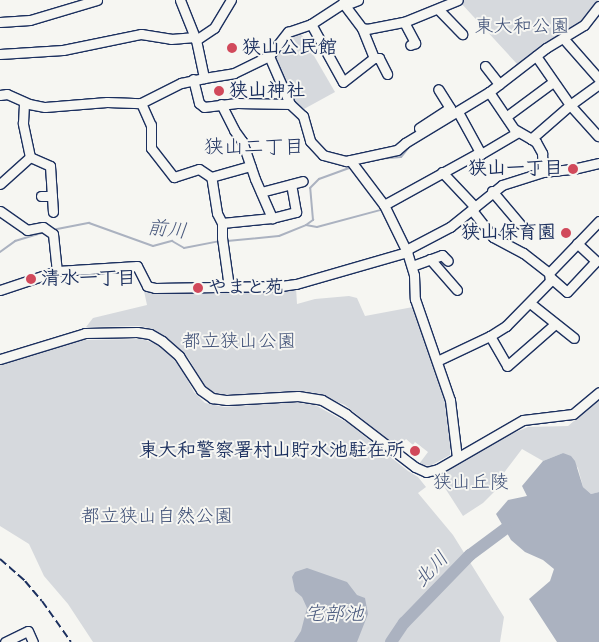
<!DOCTYPE html>
<html>
<head>
<meta charset="utf-8">
<style>
	body { margin:0 }
	#map { position:relative; width:599px; height:642px; overflow:hidden; background:#f6f6f2; font-family:"Comic Neue","Klee One",sans-serif }
	div>[style] { position:absolute }
	[style*='--x'] { left:calc(var(--x)*1px); top:calc(var(--y)*1px); width:calc(var(--w)*1px); rotate:calc(var(--a)*1deg) }
	.green>* { inset:0; background:#d6d9dd }
	.water>* { inset:0; background:#abb2c0 }
	.stream>* { height:2px; margin:-1px; padding:0 1px; transform-origin:1px; border-radius:1px; background:#abb2c0 }
	.river>* { height:12px; margin:-6px; padding:0 6px; transform-origin:6px; border-radius:6px; background:#abb2c0 }
	.roads { filter:drop-shadow(1px 0 #1b2f5e) drop-shadow(-1px 0 #1b2f5e) drop-shadow(0 1px #1b2f5e) drop-shadow(0 -1px #1b2f5e) }
	.minor>* { height:9px; margin:-4.5px; padding:0 4.5px; transform-origin:4.5px; border-radius:4.5px; background:#f6f6f2 }
	.rail>* { height:2px; margin-top:-1px; transform-origin:0; background:repeating-linear-gradient(90deg,#1b2f5e 0 8px,transparent 0 12px) }
	.dots>* { width:14px; height:14px; translate:-50% -50%; box-sizing:border-box; border:2px solid #f6f6f2; border-radius:50% }
	span { translate:-50% -50%; white-space:nowrap; text-align:center; line-height:1.15; -webkit-text-stroke:4px #f6f6f2; paint-order:stroke }
	.park-label { font-size:19px; color:#405177 }
	.poi-label { font-size:19px; color:#1b2f5e; font-weight:700 }
	.left { translate:0 -50%; text-align:left }
	.right { translate:-100% -50%; text-align:right }
	.neighbourhood-label { font-size:20px; color:#1b2f5e }
	.water-label { font-size:20px; color:#46567b; font-style:italic }
</style>
</head>
<body>
<div id="map">
	<div class="green">
		<div style="clip-path:polygon(464px 0,599px 0,582px 21px,543px 44px,518px 65px,460px 2px)"></div>
		<div style="clip-path:polygon(299px 30px,335px 92px,304px 109px,295px 102px,273px 56px,290px 34px)"></div>
		<div style="clip-path:polygon(296px 287px,297px 304px,315px 299px,349px 296px,357px 298px,365px 316px,413px 307px,447px 401px,451px 434px,450px 455px,430px 466px,419px 464px,428px 452px,415px 442px,413px 445px,406px 439px,398px 448px,345px 405px,316px 393px,296px 391px,224px 395px,213px 392px,203px 384px,189px 359px,167px 338px,153px 329px,139px 326px,86px 327px,93px 318px,147px 305px,144px 291px)"></div>
		<div style="clip-path:polygon(143px 339px,158px 345px,170px 355px,181px 368px,194px 392px,205px 403px,224px 407px,293px 402px,315px 405px,348px 423px,408px 471px,418px 477px,426px 487px,418px 493px,453px 535px,504px 617px,500px 642px,93px 642px,68px 604px,44px 576px,29px 544px,0 526px,0 365px,81px 340px)"></div>
		<div style="clip-path:polygon(599px 400px,599px 492px,591px 494px,583px 487px,578px 468px,563px 453px,543px 461px,522px 449px,497px 482px,501px 485px,483px 503px,463px 516px,445px 488px,442px 478px,445px 472px,504px 437px,528px 427px,568px 426px)"></div>
	</div>
	<div class="water">
		<div style="clip-path:polygon(563px 453px,571px 456px,575px 461px,583px 487px,591px 494px,599px 492px,599px 642px,557px 642px,529px 599px,550px 581px,554px 569px,543px 560px,525px 552px,511px 540px,496px 514px,508px 500px,527px 496px,522px 486px,543px 461px)"></div>
		<div style="clip-path:polygon(307px 568px,347px 582px,357px 595px,365px 598px,368px 614px,357px 642px,294px 642px,301px 631px,307px 608px,302px 597px,295px 591px,292px 577px,295px 572px)"></div>
	</div>
	<div class="stream">
		<div style="--x:377;--y:159;--w:24;--a:-5"></div>
		<div style="--x:401;--y:157;--w:13;--a:-51"></div>
		<div style="--x:409;--y:147;--w:49;--a:-33.4"></div>
		<div style="--x:306;--y:225;--w:11;--a:10"></div>
		<div style="--x:317;--y:227;--w:69;--a:-15"></div>
		<div style="--x:52;--y:230;--w:38;--a:-11"></div>
		<div style="--x:89;--y:223;--w:68;--a:19.8"></div>
		<div style="--x:153;--y:246;--w:20;--a:-15"></div>
		<div style="--x:172;--y:241;--w:14;--a:30"></div>
		<div style="--x:184;--y:248;--w:36;--a:-11"></div>
		<div style="--x:227;--y:241;--w:52;--a:-5.5"></div>
		<div style="--x:279;--y:236;--w:29;--a:-22"></div>
		<div style="--x:306;--y:225;--w:9;--a:-36"></div>
		<div style="--x:313;--y:220;--w:32;--a:-95"></div>
		<div style="--x:310;--y:188;--w:13;--a:-45"></div>
		<div style="--x:319;--y:179;--w:35;--a:-20"></div>
		<div style="--x:0;--y:252;--w:19;--a:-36"></div>
		<div style="--x:15;--y:241;--w:31;--a:-17"></div>
	</div>
	<div class="river">
		<div style="--x:391;--y:642;--w:23;--a:-56"></div>
		<div style="--x:404;--y:623;--w:95;--a:-45.9"></div>
		<div style="--x:470;--y:555;--w:44;--a:-36.6"></div>
	</div>
	<div class="roads">
		<div class="minor">
			<div style="--x:180;--y:0;--w:43;--a:68.2"></div>
			<div style="--x:196;--y:40;--w:39;--a:78"></div>
			<div style="--x:204;--y:78;--w:30;--a:-9"></div>
			<div style="--x:234;--y:73;--w:39;--a:-26"></div>
			<div style="--x:269;--y:56;--w:52;--a:66.4"></div>
			<div style="--x:290;--y:104;--w:18;--a:43"></div>
			<div style="--x:303;--y:116;--w:26;--a:74"></div>
			<div style="--x:310;--y:141;--w:19;--a:47"></div>
			<div style="--x:323;--y:155;--w:24;--a:15"></div>
			<div style="--x:346;--y:161;--w:52;--a:-12.2"></div>
			<div style="--x:397;--y:150;--w:11;--a:-41"></div>
			<div style="--x:405;--y:143;--w:98;--a:-31.3"></div>
			<div style="--x:489;--y:92;--w:72;--a:-37.7"></div>
			<div style="--x:546;--y:48;--w:44;--a:-31.2"></div>
			<div style="--x:584;--y:25;--w:24;--a:-52"></div>
			<div style="--x:343;--y:3;--w:31;--a:53"></div>
			<div style="--x:362;--y:28;--w:5;--a:11"></div>
			<div style="--x:367;--y:29;--w:38;--a:-11"></div>
			<div style="--x:404;--y:22;--w:58;--a:-22.2"></div>
			<div style="--x:345;--y:5;--w:14;--a:-21"></div>
			<div style="--x:438;--y:9;--w:35;--a:46"></div>
			<div style="--x:0;--y:22;--w:30;--a:-4"></div>
			<div style="--x:30;--y:20;--w:70;--a:-16.6"></div>
			<div style="--x:404;--y:22;--w:24;--a:62"></div>
			<div style="--x:415;--y:43;--w:5;--a:158"></div>
			<div style="--x:311;--y:24;--w:66;--a:61.1"></div>
			<div style="--x:343;--y:82;--w:39;--a:-38"></div>
			<div style="--x:374;--y:58;--w:32;--a:-112"></div>
			<div style="--x:563;--y:38;--w:55;--a:48.7"></div>
			<div style="--x:196;--y:40;--w:22;--a:-34"></div>
			<div style="--x:214;--y:28;--w:33;--a:-59"></div>
			<div style="--x:0;--y:54;--w:63;--a:-3.6"></div>
			<div style="--x:63;--y:50;--w:80;--a:-11.6"></div>
			<div style="--x:141;--y:34;--w:30;--a:9"></div>
			<div style="--x:171;--y:39;--w:24;--a:-5"></div>
			<div style="--x:269;--y:56;--w:31;--a:-52"></div>
			<div style="--x:288;--y:32;--w:24;--a:-19"></div>
			<div style="--x:311;--y:24;--w:38;--a:-33"></div>
			<div style="--x:343;--y:3;--w:3;--a:-72"></div>
			<div style="--x:536;--y:56;--w:60;--a:55.2"></div>
			<div style="--x:570;--y:105;--w:42;--a:47.9"></div>
			<div style="--x:374;--y:58;--w:5;--a:0"></div>
			<div style="--x:379;--y:58;--w:18;--a:63"></div>
			<div style="--x:485;--y:66;--w:23;--a:52"></div>
			<div style="--x:193;--y:79;--w:25;--a:76"></div>
			<div style="--x:199;--y:103;--w:6;--a:39"></div>
			<div style="--x:204;--y:107;--w:33;--a:-7"></div>
			<div style="--x:237;--y:103;--w:53;--a:1.1"></div>
			<div style="--x:489;--y:92;--w:45;--a:56"></div>
			<div style="--x:514;--y:129;--w:20;--a:30"></div>
			<div style="--x:531;--y:139;--w:52;--a:-41.1"></div>
			<div style="--x:570;--y:105;--w:36;--a:-36"></div>
			<div style="--x:0;--y:95;--w:7;--a:-8"></div>
			<div style="--x:7;--y:94;--w:24;--a:24"></div>
			<div style="--x:29;--y:104;--w:16;--a:11"></div>
			<div style="--x:45;--y:107;--w:62;--a:-4.6"></div>
			<div style="--x:107;--y:102;--w:34;--a:2"></div>
			<div style="--x:141;--y:103;--w:45;--a:-26.6"></div>
			<div style="--x:181;--y:83;--w:24;--a:-12"></div>
			<div style="--x:141;--y:103;--w:24;--a:66"></div>
			<div style="--x:151;--y:125;--w:23;--a:90"></div>
			<div style="--x:151;--y:148;--w:37;--a:52"></div>
			<div style="--x:174;--y:177;--w:26;--a:-18"></div>
			<div style="--x:199;--y:169;--w:14;--a:34"></div>
			<div style="--x:221;--y:104;--w:29;--a:63"></div>
			<div style="--x:234;--y:130;--w:14;--a:54"></div>
			<div style="--x:242;--y:141;--w:40;--a:71.1"></div>
			<div style="--x:255;--y:179;--w:43;--a:66.4"></div>
			<div style="--x:458;--y:112;--w:48;--a:61.3"></div>
			<div style="--x:481;--y:154;--w:43;--a:-30.7"></div>
			<div style="--x:507;--y:116;--w:57;--a:-36.5"></div>
			<div style="--x:419;--y:128;--w:37;--a:-33"></div>
			<div style="--x:450;--y:108;--w:22;--a:-122"></div>
			<div style="--x:531;--y:139;--w:6;--a:31"></div>
			<div style="--x:536;--y:142;--w:13;--a:61"></div>
			<div style="--x:542;--y:153;--w:19;--a:87"></div>
			<div style="--x:30;--y:157;--w:22;--a:24"></div>
			<div style="--x:50;--y:166;--w:46;--a:86.3"></div>
			<div style="--x:350;--y:160;--w:56;--a:52.9"></div>
			<div style="--x:384;--y:205;--w:52;--a:63.9"></div>
			<div style="--x:407;--y:252;--w:24;--a:73"></div>
			<div style="--x:414;--y:275;--w:24;--a:88"></div>
			<div style="--x:415;--y:299;--w:107;--a:70.9"></div>
			<div style="--x:450;--y:400;--w:58;--a:83.1"></div>
			<div style="--x:442;--y:172;--w:48;--a:46.7"></div>
			<div style="--x:0;--y:184;--w:40;--a:-42"></div>
			<div style="--x:30;--y:157;--w:35;--a:-102"></div>
			<div style="--x:23;--y:123;--w:20;--a:-87"></div>
			<div style="--x:492;--y:191;--w:43;--a:49.7"></div>
			<div style="--x:261;--y:192;--w:43;--a:-14.7"></div>
			<div style="--x:41;--y:196;--w:11;--a:0"></div>
			<div style="--x:384;--y:205;--w:110;--a:-28.9"></div>
			<div style="--x:0;--y:211;--w:33;--a:35"></div>
			<div style="--x:27;--y:230;--w:16;--a:-11"></div>
			<div style="--x:43;--y:227;--w:12;--a:35"></div>
			<div style="--x:53;--y:234;--w:37;--a:84"></div>
			<div style="--x:222;--y:223;--w:50;--a:-5.7"></div>
			<div style="--x:272;--y:218;--w:25;--a:-14"></div>
			<div style="--x:296;--y:212;--w:28;--a:-100"></div>
			<div style="--x:406;--y:250;--w:50;--a:-27.6"></div>
			<div style="--x:450;--y:227;--w:67;--a:-38.9"></div>
			<div style="--x:502;--y:185;--w:43;--a:-17.6"></div>
			<div style="--x:543;--y:172;--w:30;--a:-6"></div>
			<div style="--x:573;--y:169;--w:27;--a:-13"></div>
			<div style="--x:430;--y:259;--w:41;--a:48.9"></div>
			<div style="--x:412;--y:266;--w:32;--a:-20"></div>
			<div style="--x:442;--y:255;--w:8;--a:45"></div>
			<div style="--x:549;--y:273;--w:72;--a:-46.1"></div>
			<div style="--x:551;--y:278;--w:21;--a:41"></div>
			<div style="--x:567;--y:292;--w:42;--a:-46.9"></div>
			<div style="--x:596;--y:261;--w:26;--a:-137"></div>
			<div style="--x:229;--y:287;--w:49;--a:-98.1"></div>
			<div style="--x:222;--y:238;--w:15;--a:-90"></div>
			<div style="--x:222;--y:223;--w:11;--a:-117"></div>
			<div style="--x:217;--y:213;--w:36;--a:-99"></div>
			<div style="--x:211;--y:177;--w:41;--a:-15.8"></div>
			<div style="--x:0;--y:290;--w:60;--a:-18.4"></div>
			<div style="--x:57;--y:271;--w:80;--a:-3.6"></div>
			<div style="--x:137;--y:266;--w:22;--a:63"></div>
			<div style="--x:147;--y:286;--w:8;--a:14"></div>
			<div style="--x:155;--y:288;--w:126;--a:-0.9"></div>
			<div style="--x:281;--y:286;--w:15;--a:-8"></div>
			<div style="--x:296;--y:284;--w:116;--a:-16.1"></div>
			<div style="--x:530;--y:303;--w:56;--a:38.5"></div>
			<div style="--x:490;--y:336;--w:34;--a:60"></div>
			<div style="--x:507;--y:366;--w:64;--a:-41.2"></div>
			<div style="--x:0;--y:359;--w:89;--a:-17"></div>
			<div style="--x:85;--y:333;--w:52;--a:-1.1"></div>
			<div style="--x:137;--y:332;--w:13;--a:9"></div>
			<div style="--x:150;--y:334;--w:14;--a:30"></div>
			<div style="--x:162;--y:341;--w:23;--a:41"></div>
			<div style="--x:179;--y:356;--w:40;--a:57.1"></div>
			<div style="--x:201;--y:390;--w:14;--a:36"></div>
			<div style="--x:212;--y:398;--w:15;--a:8"></div>
			<div style="--x:227;--y:400;--w:71;--a:-3.2"></div>
			<div style="--x:298;--y:396;--w:24;--a:9"></div>
			<div style="--x:322;--y:400;--w:28;--a:30"></div>
			<div style="--x:346;--y:414;--w:87;--a:37.5"></div>
			<div style="--x:415;--y:467;--w:12;--a:24"></div>
			<div style="--x:426;--y:472;--w:12;--a:-14"></div>
			<div style="--x:438;--y:469;--w:98;--a:-30"></div>
			<div style="--x:523;--y:420;--w:50;--a:-6.8"></div>
			<div style="--x:573;--y:414;--w:34;--a:-40"></div>
			<div style="--x:437;--y:361;--w:59;--a:-25.3"></div>
			<div style="--x:490;--y:336;--w:19;--a:-32"></div>
			<div style="--x:506;--y:326;--w:63;--a:-45.6"></div>
			<div style="--x:550;--y:281;--w:8;--a:-97"></div>
			<div style="--x:549;--y:273;--w:33;--a:-142"></div>
			<div style="--x:523;--y:253;--w:34;--a:-152"></div>
			<div style="--x:493;--y:237;--w:34;--a:-128"></div>
			<div style="--x:5;--y:642;--w:25;--a:-26"></div>
			<div style="--x:28;--y:631;--w:12;--a:66"></div>
		</div>
	</div>
	<div class="rail">
		<div style="--x:0;--y:559;--w:33;--a:41"></div>
		<div style="--x:25;--y:581;--w:26;--a:50"></div>
		<div style="--x:42;--y:601;--w:50;--a:54.7"></div>
	</div>
	<div class="dots">
		<div style="left:232px;top:48px;background:#d1495b"></div>
		<div style="left:219px;top:91px;background:#d1495b"></div>
		<div style="left:573px;top:169px;background:#d1495b"></div>
		<div style="left:566px;top:233px;background:#d1495b"></div>
		<div style="left:31px;top:279px;background:#d1495b"></div>
		<div style="left:198px;top:288px;background:#d1495b"></div>
		<div style="left:415px;top:451px;background:#d1495b"></div>
	</div>
	<div class="park-label">
		<span style="left:522px;top:27px">東大和公園</span>
		<span style="left:239px;top:342px">都立狭山公園</span>
		<span style="left:471px;top:483px">狭山丘陵</span>
		<span style="left:157px;top:517px">都立狭山自然公園</span>
	</div>
	<div class="poi-label">
		<span class="left" style="left:242px;top:48px">狭山公民館</span>
		<span class="left" style="left:229px;top:91px">狭山神社</span>
		<span class="right" style="left:563px;top:169px">狭山一丁目</span>
		<span class="right" style="left:556px;top:233px">狭山保育園</span>
		<span class="left" style="left:41px;top:279px">清水一丁目</span>
		<span class="left" style="left:208px;top:288px">やまと苑</span>
		<span class="right" style="left:405px;top:451px">東大和警察署村山貯水池駐在所</span>
	</div>
	<div class="neighbourhood-label">
		<span style="left:254px;top:146px">狭山二丁目</span>
	</div>
	<div class="water-label">
		<span style="left:167px;top:229px;rotate:6deg">前川</span>
		<span style="left:431px;top:569px;rotate:-47deg">北川</span>
		<span style="left:334px;top:613px">宅部池</span>
	</div>
</div>
</body>
</html>
